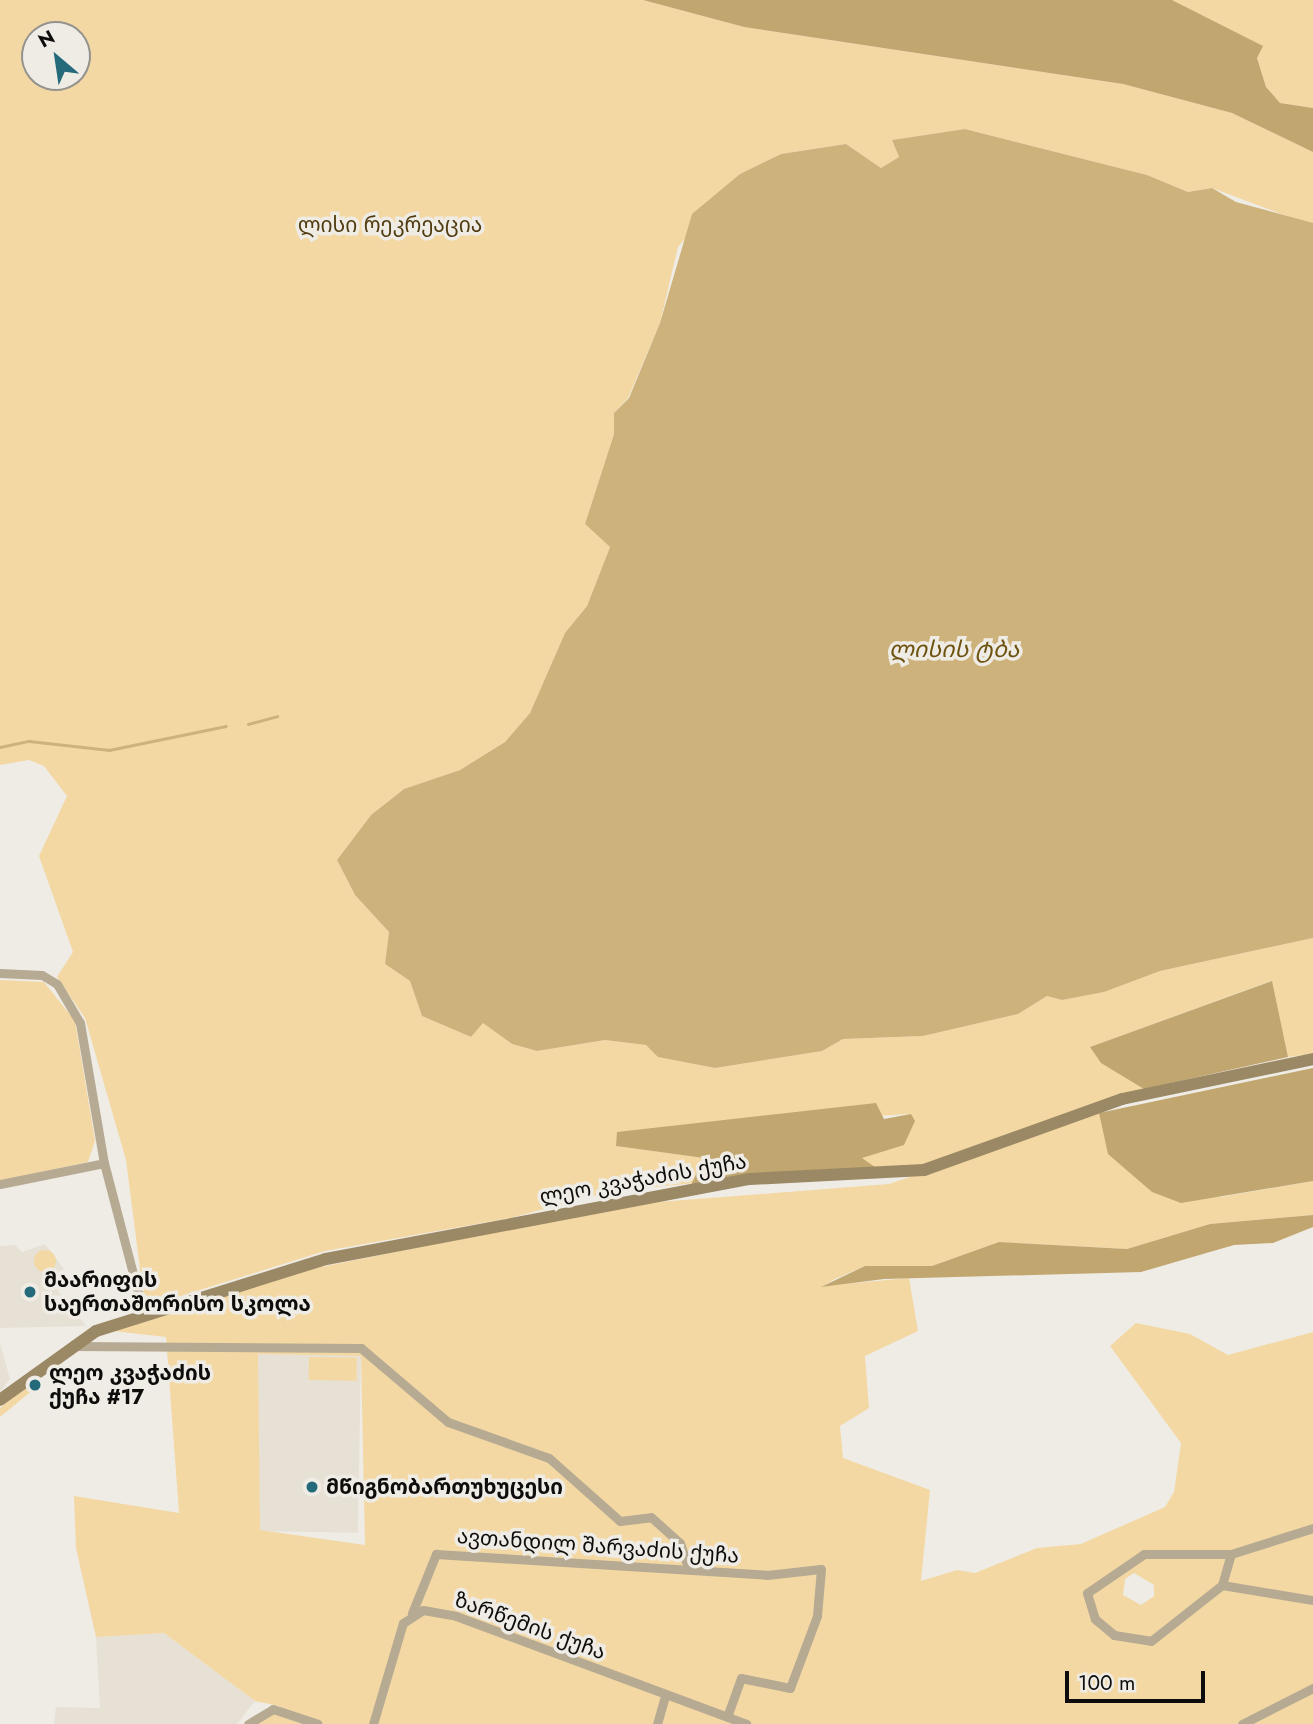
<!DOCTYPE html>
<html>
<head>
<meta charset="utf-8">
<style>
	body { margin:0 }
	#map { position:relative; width:1313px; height:1724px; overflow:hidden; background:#efece6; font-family:Jost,"Noto Sans Georgian",sans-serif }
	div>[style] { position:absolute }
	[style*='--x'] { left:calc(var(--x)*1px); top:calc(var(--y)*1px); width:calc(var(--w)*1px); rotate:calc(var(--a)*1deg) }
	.built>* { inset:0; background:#e7e0d4; transform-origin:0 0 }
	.green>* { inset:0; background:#f3d8a3; transform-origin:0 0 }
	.round { border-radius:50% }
	.forest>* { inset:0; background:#c1a66f }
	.water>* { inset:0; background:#ceb27b }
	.stream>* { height:2.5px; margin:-1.25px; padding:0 1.25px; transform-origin:1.25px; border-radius:1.25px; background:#ceb27b }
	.minor>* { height:9px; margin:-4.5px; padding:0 4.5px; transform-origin:4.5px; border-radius:4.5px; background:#b6aa93 }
	.secondary>* { height:12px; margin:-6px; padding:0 6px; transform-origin:6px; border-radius:6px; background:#9b8966 }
	.dots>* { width:19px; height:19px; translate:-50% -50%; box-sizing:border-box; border:4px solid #efece6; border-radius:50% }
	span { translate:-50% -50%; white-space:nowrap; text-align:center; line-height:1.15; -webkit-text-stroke:7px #efece6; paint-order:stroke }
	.park-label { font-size:21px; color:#503c10 }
	.street-label { font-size:21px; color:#0e0d0b }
	.poi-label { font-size:21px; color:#0e0d0b; font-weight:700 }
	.left { translate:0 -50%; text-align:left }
	.water-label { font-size:23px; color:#6e5310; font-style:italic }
	.north { position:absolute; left:21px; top:21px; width:70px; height:70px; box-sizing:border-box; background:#efece6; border:2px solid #95938e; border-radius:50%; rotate:331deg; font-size:19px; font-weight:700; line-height:28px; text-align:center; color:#0e0d0b }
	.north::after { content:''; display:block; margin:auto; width:24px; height:32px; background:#246a7a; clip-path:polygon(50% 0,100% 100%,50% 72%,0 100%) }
	.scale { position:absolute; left:1065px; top:1671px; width:140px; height:32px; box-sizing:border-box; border:4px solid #0e0d0b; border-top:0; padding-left:9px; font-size:21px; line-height:24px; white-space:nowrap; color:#0e0d0b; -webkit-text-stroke:5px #efece6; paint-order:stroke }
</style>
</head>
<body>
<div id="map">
	<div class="built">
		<div style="clip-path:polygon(45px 1244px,64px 1269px,50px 1280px,86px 1326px,0 1328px,0 1246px,15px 1245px,22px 1252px)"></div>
		<div style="clip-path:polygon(0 1343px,10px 1379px,0 1392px)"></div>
		<div style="left:258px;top:1354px;width:103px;height:177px;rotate:1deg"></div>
		<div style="clip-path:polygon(164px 1633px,255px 1701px,237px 1724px,54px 1724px,56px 1707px,100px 1708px,96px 1637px)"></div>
	</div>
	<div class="green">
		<div style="clip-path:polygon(evenodd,0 0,643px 0,744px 27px,1123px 84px,1232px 113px,1313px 152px,1313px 223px,1305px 223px,1212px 188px,1188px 192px,1147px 175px,965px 129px,892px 140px,899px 157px,881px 168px,846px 144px,781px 154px,740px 174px,678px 247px,660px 323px,628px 398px,614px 413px,614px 434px,585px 524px,610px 547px,587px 606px,565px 633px,530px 713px,505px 742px,460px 770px,404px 789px,371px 815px,337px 860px,355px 895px,389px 932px,385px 964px,410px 981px,422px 1016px,471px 1037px,482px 1022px,512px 1044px,537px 1051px,605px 1040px,646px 1045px,659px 1057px,715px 1068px,822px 1051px,843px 1039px,923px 1036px,1018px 1014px,1047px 996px,1062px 1000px,1103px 992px,1160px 971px,1313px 938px,1313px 1054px,1288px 1057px,1271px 981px,1090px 1047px,1144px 1089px,923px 1166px,882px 1172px,862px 1159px,910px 1114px,618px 1132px,616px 1146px,705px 1158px,694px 1183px,609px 1192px,510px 1218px,325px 1251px,155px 1304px,143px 1292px,126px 1160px,85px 1018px,57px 977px,73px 952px,39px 856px,67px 796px,44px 766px,29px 760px,0 765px,0 0,35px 35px,77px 35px,77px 77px,35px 77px,35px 35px)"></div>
		<div style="clip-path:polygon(1172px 0,1313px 0,1313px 108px,1280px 103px,1266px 87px,1257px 58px,1262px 46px)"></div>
		<div style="clip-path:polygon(0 980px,44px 982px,75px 1021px,95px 1141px,88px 1162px,0 1181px)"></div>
		<div style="clip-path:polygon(evenodd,1099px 1113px,1132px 1172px,1152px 1192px,1220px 1197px,1313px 1181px,1313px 1215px,1210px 1224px,1127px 1249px,999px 1242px,932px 1266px,865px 1266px,835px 1279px,823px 1286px,909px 1278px,918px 1331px,865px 1356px,869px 1408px,840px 1426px,843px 1458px,930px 1490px,921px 1581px,957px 1570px,975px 1573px,1037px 1548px,1081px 1544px,1165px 1507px,1174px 1492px,1181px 1443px,1110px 1346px,1136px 1323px,1190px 1334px,1228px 1355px,1313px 1332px,1313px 1724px,251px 1724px,262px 1714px,283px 1713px,279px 1706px,255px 1701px,164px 1633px,96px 1637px,76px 1548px,74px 1496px,179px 1513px,166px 1337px,113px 1331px,316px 1268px,633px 1204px,889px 1184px,1099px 1113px,258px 1354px,361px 1356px,365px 1545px,260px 1530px,258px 1354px,1099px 1113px,1134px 1573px,1154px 1585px,1154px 1596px,1141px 1605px,1123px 1595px,1125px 1579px,1134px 1573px)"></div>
		<div class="round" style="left:34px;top:1250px;width:22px;height:22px"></div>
		<div style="left:309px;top:1357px;width:48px;height:23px;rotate:1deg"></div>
		<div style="clip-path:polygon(29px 1385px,34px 1389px,0 1417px,0 1408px)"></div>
	</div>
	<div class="forest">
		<div style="clip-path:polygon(643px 0,1172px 0,1263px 46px,1257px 58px,1266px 87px,1280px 103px,1313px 108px,1313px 152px,1232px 113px,1123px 84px,744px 27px)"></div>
		<div style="clip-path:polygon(1272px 981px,1288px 1057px,1144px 1089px,1101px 1063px,1090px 1047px)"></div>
		<div style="clip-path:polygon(1313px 1068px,1313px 1181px,1181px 1203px,1152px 1192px,1108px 1154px,1099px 1113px)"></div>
		<div style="clip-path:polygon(876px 1103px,884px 1119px,911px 1114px,915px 1121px,904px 1145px,862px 1158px,882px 1172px,691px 1185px,704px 1158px,616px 1146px,617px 1132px)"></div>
		<div style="clip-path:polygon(1313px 1215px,1313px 1227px,1273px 1243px,1234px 1245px,1141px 1272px,884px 1279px,821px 1287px,865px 1266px,932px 1266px,999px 1242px,1127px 1249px,1210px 1224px)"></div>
	</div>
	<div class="water">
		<div style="clip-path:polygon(965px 129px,1147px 175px,1188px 192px,1212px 188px,1236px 202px,1313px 223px,1313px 938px,1160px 971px,1104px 992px,1062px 1000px,1047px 996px,1018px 1014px,923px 1036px,843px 1039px,822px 1051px,715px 1068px,658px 1057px,646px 1045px,605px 1040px,537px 1051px,512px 1044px,483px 1023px,471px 1037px,422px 1016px,410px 981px,385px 964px,389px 932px,355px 895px,337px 860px,371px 815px,404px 789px,460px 770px,505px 742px,530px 713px,565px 633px,587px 606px,610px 547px,585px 524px,614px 434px,614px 413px,629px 398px,660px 323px,692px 214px,740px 174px,781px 154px,846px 144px,881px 168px,899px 157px,892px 140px)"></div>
	</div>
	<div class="stream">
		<div style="--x:248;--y:724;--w:30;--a:-15"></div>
		<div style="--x:0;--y:747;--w:30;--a:-12"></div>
		<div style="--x:29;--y:741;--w:81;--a:6.4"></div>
		<div style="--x:109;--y:750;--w:119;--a:-11.6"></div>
	</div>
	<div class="minor">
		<div style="--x:0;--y:973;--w:42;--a:2.7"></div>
		<div style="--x:42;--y:975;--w:17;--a:31"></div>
		<div style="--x:57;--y:984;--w:45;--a:59.5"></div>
		<div style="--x:80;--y:1023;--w:142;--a:80.3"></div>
		<div style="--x:104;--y:1163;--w:157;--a:75.3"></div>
		<div style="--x:0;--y:1184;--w:106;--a:-11.4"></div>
		<div style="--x:73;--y:1346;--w:288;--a:0.4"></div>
		<div style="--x:361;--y:1348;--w:114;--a:40.4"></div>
		<div style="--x:448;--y:1422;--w:107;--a:19.6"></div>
		<div style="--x:549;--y:1458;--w:95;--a:41.6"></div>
		<div style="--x:620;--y:1521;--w:31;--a:-7"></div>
		<div style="--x:651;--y:1517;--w:39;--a:42"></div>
		<div style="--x:680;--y:1543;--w:25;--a:72"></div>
		<div style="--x:1313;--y:1528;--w:86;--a:162.4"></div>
		<div style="--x:1231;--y:1554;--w:87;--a:180"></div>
		<div style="--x:1144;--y:1554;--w:69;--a:145.6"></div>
		<div style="--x:1087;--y:1593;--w:27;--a:73"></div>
		<div style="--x:1095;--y:1619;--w:25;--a:40"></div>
		<div style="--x:1114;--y:1635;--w:37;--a:9"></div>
		<div style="--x:1151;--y:1641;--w:90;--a:-38.3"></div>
		<div style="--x:1222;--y:1585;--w:92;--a:9.4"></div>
		<div style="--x:1222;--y:1585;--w:32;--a:-74"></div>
		<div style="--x:412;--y:1613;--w:64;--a:-67.9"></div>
		<div style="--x:436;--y:1554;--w:332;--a:3.6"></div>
		<div style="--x:767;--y:1575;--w:54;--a:-6.3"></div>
		<div style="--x:821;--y:1569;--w:47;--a:94.9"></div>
		<div style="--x:817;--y:1616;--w:77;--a:110.6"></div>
		<div style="--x:790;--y:1688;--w:50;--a:-168.5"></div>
		<div style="--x:741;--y:1678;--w:41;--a:109.7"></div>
		<div style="--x:248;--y:1724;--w:29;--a:-31"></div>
		<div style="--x:273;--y:1709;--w:47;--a:18.4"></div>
		<div style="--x:373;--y:1724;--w:105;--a:-73.5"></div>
		<div style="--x:403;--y:1623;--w:24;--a:-33"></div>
		<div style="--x:423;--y:1610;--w:34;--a:10"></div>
		<div style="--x:456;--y:1616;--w:310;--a:20.4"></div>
		<div style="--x:657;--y:1724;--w:29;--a:-74"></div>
		<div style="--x:1242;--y:1724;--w:80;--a:-26.9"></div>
	</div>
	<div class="secondary">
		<div style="--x:0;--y:1400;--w:118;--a:-35.7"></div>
		<div style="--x:96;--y:1331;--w:241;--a:-17.4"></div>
		<div style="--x:326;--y:1259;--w:431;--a:-10.7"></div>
		<div style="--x:750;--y:1179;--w:174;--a:-3"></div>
		<div style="--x:924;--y:1170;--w:210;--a:-19.7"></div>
		<div style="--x:1122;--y:1099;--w:195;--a:-11.8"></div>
	</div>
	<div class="dots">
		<div style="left:30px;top:1292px;background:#246a7a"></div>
		<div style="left:35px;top:1385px;background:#246a7a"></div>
		<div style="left:312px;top:1487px;background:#246a7a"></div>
	</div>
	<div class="park-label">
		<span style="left:390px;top:225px">ლისი რეკრეაცია</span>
	</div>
	<div class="street-label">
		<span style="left:643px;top:1179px;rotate:-10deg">ლეო კვაჭაძის ქუჩა</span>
		<span style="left:598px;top:1546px;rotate:4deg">ავთანდილ შარვაძის ქუჩა</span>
		<span style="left:530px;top:1626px;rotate:20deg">ზარწემის ქუჩა</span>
	</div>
	<div class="poi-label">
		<span class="left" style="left:44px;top:1292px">მაარიფის<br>საერთაშორისო სკოლა</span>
		<span class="left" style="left:49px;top:1385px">ლეო კვაჭაძის<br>ქუჩა #17</span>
		<span class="left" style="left:326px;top:1487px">მწიგნობართუხუცესი</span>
	</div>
	<div class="water-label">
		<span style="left:954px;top:649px">ლისის ტბა</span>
	</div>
	<div class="north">N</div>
	<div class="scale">100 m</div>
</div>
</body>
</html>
